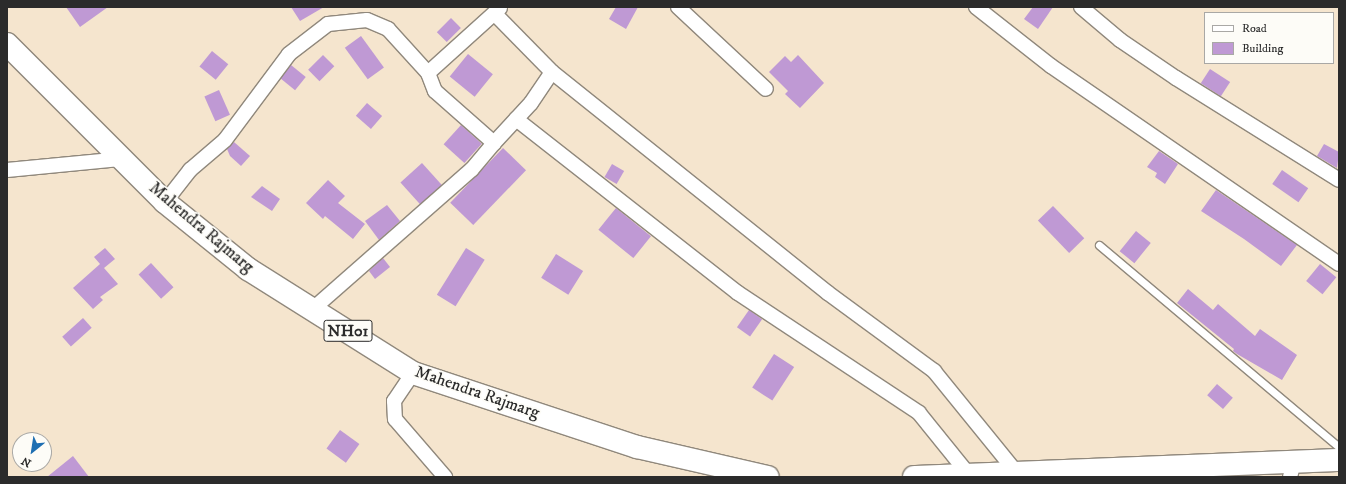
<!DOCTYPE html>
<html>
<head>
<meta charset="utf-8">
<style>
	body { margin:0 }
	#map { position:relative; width:1346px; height:484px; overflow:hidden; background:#f5e5ce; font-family:"IM FELL DW Pica",serif }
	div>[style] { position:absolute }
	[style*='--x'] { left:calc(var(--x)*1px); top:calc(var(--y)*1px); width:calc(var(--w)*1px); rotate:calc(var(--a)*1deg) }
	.building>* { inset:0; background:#bf99d4; transform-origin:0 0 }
	.roads { filter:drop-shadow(1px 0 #90887c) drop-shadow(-1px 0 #90887c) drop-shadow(0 1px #90887c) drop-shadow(0 -1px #90887c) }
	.lane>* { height:7px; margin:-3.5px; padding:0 3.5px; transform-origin:3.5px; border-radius:3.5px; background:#fff }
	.street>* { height:14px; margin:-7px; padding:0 7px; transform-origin:7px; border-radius:7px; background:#fff }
	.highway>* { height:22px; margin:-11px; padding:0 11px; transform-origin:11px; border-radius:11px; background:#fff }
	span { translate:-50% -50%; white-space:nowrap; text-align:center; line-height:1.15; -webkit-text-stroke:3.5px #fdfcf7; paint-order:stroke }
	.shield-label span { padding:1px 3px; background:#fdfcf7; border:1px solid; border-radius:3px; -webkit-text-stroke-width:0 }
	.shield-label { font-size:16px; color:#2b2b2b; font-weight:700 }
	.street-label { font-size:17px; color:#2b2b2b }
	.frame { position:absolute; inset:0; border:8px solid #2b2b2b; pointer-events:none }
	.legend { position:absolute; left:1204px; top:12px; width:130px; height:52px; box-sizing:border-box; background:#fdfcf7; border:1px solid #a9a8a5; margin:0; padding:5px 7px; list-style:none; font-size:12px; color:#2b2b2b }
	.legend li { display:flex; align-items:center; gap:8px; height:20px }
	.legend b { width:20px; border:1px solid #a9a8a5 }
	.north { position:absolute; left:12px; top:432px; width:40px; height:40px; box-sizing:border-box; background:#fdfcf7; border:1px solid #a9a8a5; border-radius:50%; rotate:210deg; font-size:11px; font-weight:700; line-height:16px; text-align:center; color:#2b2b2b }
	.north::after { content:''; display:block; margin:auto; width:14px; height:18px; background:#1f6fb2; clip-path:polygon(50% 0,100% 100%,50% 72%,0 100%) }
</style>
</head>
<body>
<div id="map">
	<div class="building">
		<div style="clip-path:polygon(66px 7px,108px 7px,80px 27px)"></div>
		<div style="clip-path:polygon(291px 7px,324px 7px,300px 21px)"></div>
		<div style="clip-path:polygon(616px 7px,638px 7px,626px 29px,609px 19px)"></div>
		<div style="clip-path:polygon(1033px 7px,1053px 7px,1038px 29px,1024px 19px)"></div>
		<div style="left:451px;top:18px;width:14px;height:20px;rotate:45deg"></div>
		<div style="left:361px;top:36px;width:39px;height:20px;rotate:54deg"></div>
		<div style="left:212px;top:51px;width:21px;height:20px;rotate:39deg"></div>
		<div style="left:468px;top:54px;width:32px;height:29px;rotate:39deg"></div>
		<div style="left:323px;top:55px;width:16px;height:21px;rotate:45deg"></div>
		<div style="clip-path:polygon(798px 55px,824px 83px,800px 108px,785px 94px,788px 91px,769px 72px,785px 56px,791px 62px)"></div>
		<div style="left:291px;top:65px;width:19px;height:17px;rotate:39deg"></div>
		<div style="left:1210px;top:69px;width:24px;height:17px;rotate:33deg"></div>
		<div style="left:219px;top:90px;width:27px;height:16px;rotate:66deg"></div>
		<div style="left:367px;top:103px;width:20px;height:17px;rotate:41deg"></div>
		<div style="left:461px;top:125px;width:28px;height:26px;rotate:42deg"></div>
		<div style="clip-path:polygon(234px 142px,250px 156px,241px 166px,230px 156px,227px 149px)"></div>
		<div style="clip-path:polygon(1324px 144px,1339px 152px,1337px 168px,1317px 156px)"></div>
		<div style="left:503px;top:148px;width:32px;height:76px;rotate:44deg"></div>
		<div style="clip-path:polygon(1159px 151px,1178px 164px,1165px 184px,1155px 177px,1157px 173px,1147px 167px)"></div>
		<div style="left:422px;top:163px;width:30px;height:29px;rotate:48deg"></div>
		<div style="left:612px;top:164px;width:14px;height:15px;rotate:30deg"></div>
		<div style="left:1282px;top:170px;width:32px;height:17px;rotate:35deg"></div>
		<div style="clip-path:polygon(328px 180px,345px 196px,338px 203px,365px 224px,353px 239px,325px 216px,323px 219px,306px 203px)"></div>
		<div style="clip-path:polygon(262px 186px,280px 199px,272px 211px,251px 197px)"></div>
		<div style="clip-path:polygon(1216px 190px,1297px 245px,1281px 266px,1244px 239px,1201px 211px)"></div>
		<div style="clip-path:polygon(387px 205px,400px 221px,379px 240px,365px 221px)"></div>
		<div style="left:1053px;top:206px;width:45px;height:21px;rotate:46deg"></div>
		<div style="left:616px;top:208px;width:45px;height:28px;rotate:39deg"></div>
		<div style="left:1136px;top:231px;width:19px;height:26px;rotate:39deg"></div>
		<div style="clip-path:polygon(105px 248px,115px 259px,104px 268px,118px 284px,100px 297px,103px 300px,93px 309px,73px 288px,100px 264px,94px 257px)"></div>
		<div style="left:466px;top:248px;width:22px;height:55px;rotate:32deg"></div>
		<div style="left:556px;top:254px;width:32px;height:28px;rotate:32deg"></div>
		<div style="clip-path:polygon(383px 258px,390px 267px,375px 279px,369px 271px)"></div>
		<div style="left:151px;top:263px;width:33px;height:17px;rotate:47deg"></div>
		<div style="left:1320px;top:264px;width:21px;height:22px;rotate:39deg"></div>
		<div style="clip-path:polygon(1188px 289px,1213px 310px,1218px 304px,1255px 336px,1260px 329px,1297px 355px,1282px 380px,1237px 354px,1233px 351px,1234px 349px,1177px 303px)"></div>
		<div style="left:749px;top:310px;width:16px;height:21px;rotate:35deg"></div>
		<div style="left:83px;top:318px;width:13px;height:28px;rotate:48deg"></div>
		<div style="left:774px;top:354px;width:24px;height:40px;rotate:33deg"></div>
		<div style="left:1217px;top:384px;width:21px;height:15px;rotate:41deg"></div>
		<div style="left:340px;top:430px;width:24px;height:23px;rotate:36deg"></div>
		<div style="clip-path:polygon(73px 456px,89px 477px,47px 477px)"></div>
	</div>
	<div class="roads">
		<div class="lane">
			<div style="--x:1099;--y:245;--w:314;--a:40.1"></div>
		</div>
		<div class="street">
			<div style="--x:678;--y:7;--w:120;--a:43"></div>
			<div style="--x:976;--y:7;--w:95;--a:38.2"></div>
			<div style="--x:1051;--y:66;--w:349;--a:34.5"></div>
			<div style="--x:1081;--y:7;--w:51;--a:40.2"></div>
			<div style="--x:1120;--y:40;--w:68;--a:34.2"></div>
			<div style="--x:1176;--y:78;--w:192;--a:32"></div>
			<div style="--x:552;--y:72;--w:354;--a:38.7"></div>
			<div style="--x:828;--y:293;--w:132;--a:36.3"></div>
			<div style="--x:934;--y:371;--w:132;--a:50.9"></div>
			<div style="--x:428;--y:73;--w:97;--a:-42.1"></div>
			<div style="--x:516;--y:119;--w:282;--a:38.1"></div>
			<div style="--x:738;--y:293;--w:217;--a:33.5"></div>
			<div style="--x:919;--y:413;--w:80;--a:51.1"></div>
			<div style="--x:494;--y:143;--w:54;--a:-47.2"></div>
			<div style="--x:531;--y:103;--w:37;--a:-56"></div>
			<div style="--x:552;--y:72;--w:81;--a:-134.5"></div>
			<div style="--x:7;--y:170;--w:116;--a:-5.5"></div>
			<div style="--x:165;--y:202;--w:41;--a:-52"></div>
			<div style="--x:190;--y:170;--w:46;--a:-40.6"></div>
			<div style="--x:225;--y:140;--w:107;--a:-53.3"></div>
			<div style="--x:289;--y:54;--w:49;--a:-37.6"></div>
			<div style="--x:328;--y:24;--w:39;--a:-6"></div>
			<div style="--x:367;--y:20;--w:23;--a:23"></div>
			<div style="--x:388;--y:29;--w:59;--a:47.7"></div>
			<div style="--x:428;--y:73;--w:19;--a:69"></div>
			<div style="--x:435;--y:91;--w:79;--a:41.4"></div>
			<div style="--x:494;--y:143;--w:35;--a:130"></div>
			<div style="--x:471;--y:170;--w:210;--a:138.7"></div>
			<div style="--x:413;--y:373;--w:34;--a:124"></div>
			<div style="--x:394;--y:401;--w:18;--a:87"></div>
			<div style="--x:395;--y:419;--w:77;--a:49.2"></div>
			<div style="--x:1290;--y:477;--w:16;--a:-75"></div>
		</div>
		<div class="highway">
			<div style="--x:7;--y:44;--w:223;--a:45"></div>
			<div style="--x:165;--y:202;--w:107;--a:38.9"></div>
			<div style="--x:248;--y:269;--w:195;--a:32.2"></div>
			<div style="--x:413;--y:373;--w:236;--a:18.3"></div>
			<div style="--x:637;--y:447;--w:134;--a:12.9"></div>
			<div style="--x:914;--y:477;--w:425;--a:-2.3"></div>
		</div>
	</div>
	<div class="shield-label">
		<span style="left:348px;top:331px">NH01</span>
	</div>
	<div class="street-label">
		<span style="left:201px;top:228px;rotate:40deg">Mahendra Rajmarg</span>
		<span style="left:477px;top:393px;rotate:19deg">Mahendra Rajmarg</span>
	</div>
	<div class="frame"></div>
	<ul class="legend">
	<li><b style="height:5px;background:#fff"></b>Road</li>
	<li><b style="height:11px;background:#bf99d4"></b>Building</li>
	</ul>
	<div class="north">N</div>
</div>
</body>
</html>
